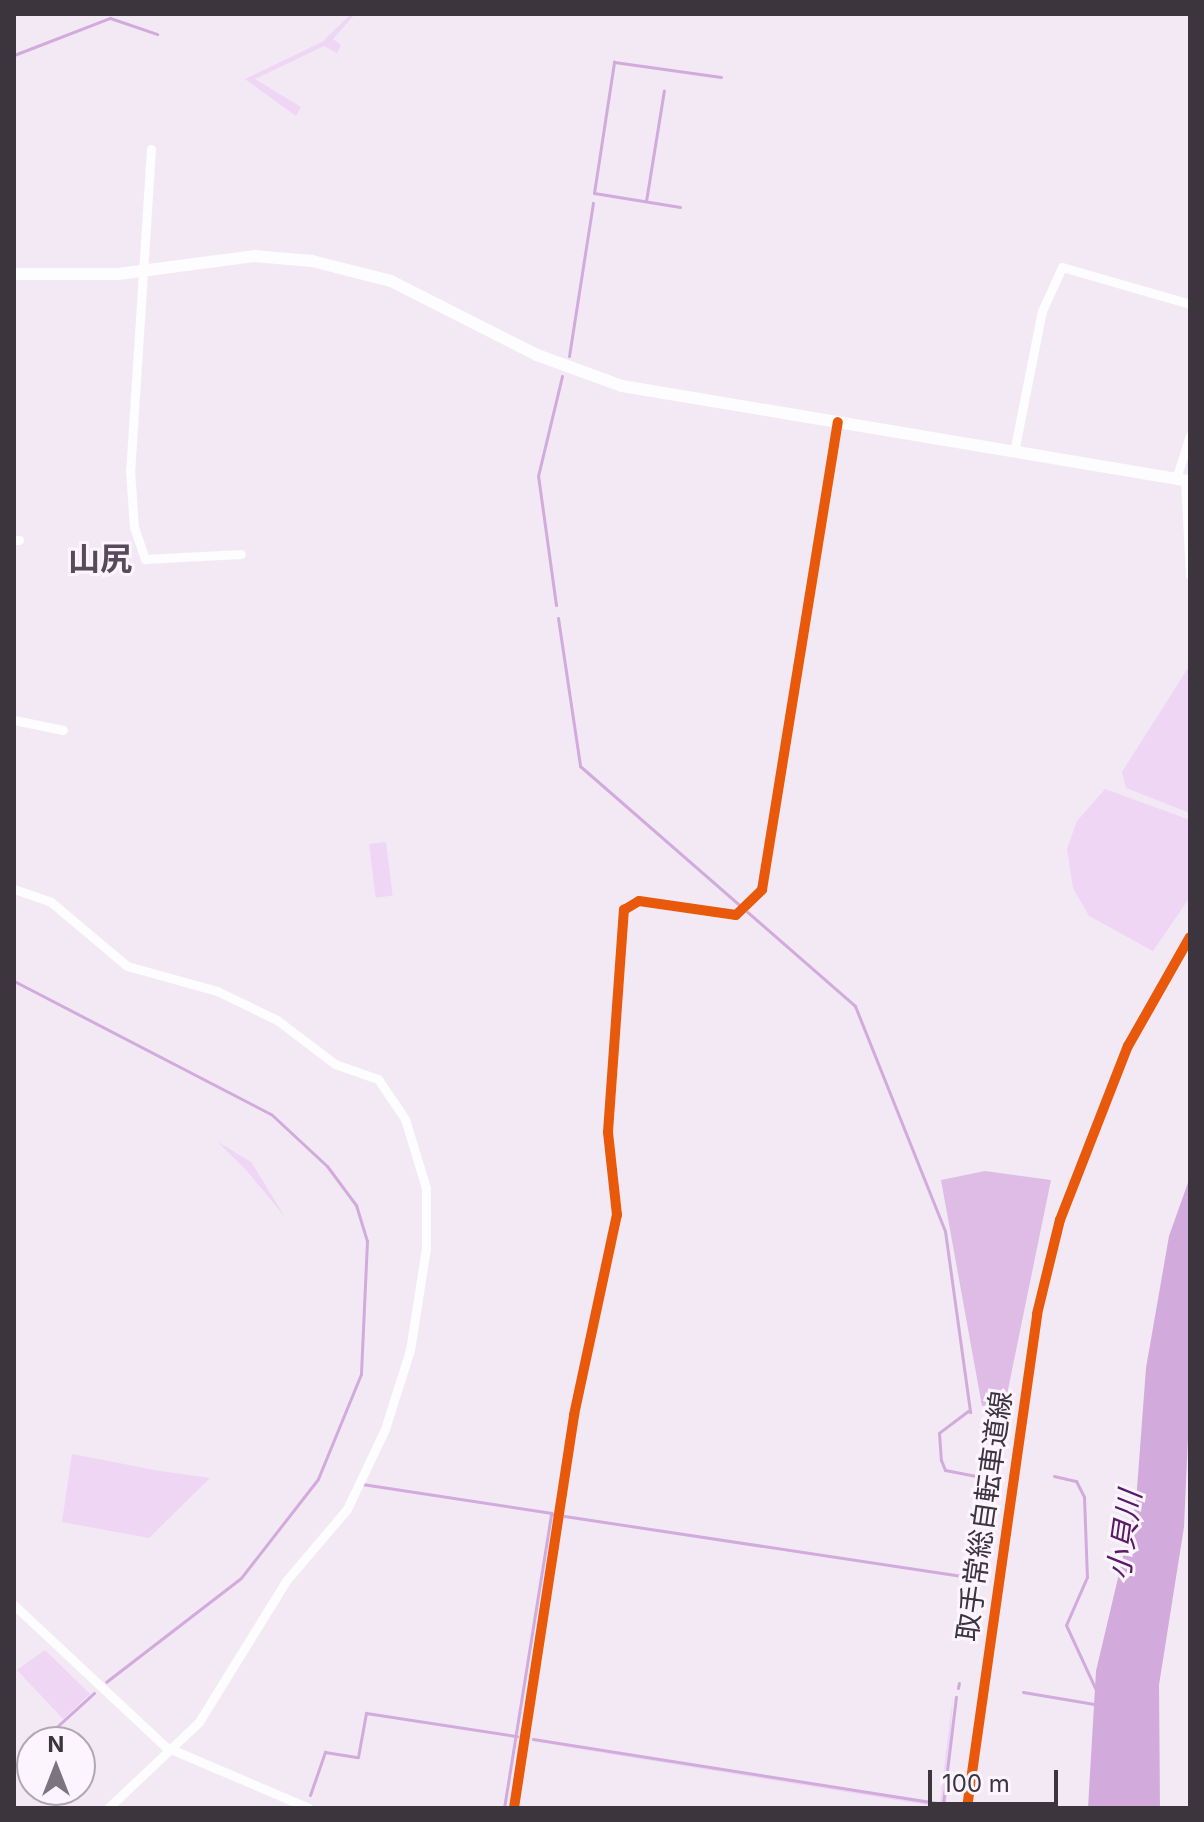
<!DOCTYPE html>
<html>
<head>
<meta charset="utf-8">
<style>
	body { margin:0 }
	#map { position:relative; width:1204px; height:1822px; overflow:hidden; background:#f2e9f5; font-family:Inter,"Noto Sans JP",sans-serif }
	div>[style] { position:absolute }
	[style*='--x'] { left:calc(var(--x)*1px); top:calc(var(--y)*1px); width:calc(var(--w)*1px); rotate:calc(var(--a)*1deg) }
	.green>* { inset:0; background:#eed6f4; transform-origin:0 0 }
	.forest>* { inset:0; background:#debce6 }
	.water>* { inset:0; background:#d2abdc }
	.stream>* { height:3px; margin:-1.5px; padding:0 1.5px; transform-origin:1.5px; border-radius:1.5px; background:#d2abdc }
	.minor>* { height:9px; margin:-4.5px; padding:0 4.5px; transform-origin:4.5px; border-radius:4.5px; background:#fdfcfe }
	.tertiary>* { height:12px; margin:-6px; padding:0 6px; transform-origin:6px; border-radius:6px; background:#fdfcfe }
	.cycleway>* { height:10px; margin:-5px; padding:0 5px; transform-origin:5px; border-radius:5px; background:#e8590c }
	span { translate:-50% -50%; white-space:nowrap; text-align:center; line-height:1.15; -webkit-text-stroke:6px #fcf5fe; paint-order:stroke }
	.street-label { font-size:28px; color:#3c353e }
	.water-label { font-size:30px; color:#591967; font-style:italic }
	.quarter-label { font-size:32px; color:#58495b; font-weight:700 }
	.frame { position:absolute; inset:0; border:16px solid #3c353e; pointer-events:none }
	.north { position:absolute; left:16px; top:1726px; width:80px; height:80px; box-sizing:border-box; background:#fcf5fe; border:2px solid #afa8b1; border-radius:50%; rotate:0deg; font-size:22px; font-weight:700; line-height:32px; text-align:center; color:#3c353e }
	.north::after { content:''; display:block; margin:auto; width:28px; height:36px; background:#7c747e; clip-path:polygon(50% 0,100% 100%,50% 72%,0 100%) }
	.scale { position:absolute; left:928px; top:1770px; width:130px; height:36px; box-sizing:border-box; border:4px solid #3c353e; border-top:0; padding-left:10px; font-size:24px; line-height:28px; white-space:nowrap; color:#3c353e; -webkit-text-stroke:6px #fcf5fe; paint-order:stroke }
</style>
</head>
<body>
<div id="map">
	<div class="green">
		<div style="clip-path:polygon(351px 14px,355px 14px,333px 39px,341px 45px,337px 53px,324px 46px,255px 79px,301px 107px,296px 116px,245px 79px,322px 42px)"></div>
		<div style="clip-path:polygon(1190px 665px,1190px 813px,1126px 788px,1122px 772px)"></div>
		<div style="clip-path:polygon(1105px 789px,1190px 820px,1190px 897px,1153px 951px,1089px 916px,1073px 888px,1067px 849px,1077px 821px)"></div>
		<div style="left:386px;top:842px;width:54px;height:17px;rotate:83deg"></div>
		<div style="clip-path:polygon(218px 1142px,251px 1162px,285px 1217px,247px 1171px)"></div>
		<div style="clip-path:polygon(72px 1454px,160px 1471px,210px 1478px,149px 1538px,62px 1522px)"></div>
		<div style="clip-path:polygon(45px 1650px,90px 1694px,63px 1719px,17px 1670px)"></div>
		<div style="clip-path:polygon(953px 1695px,946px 1808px,529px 1741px,940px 1802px)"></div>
	</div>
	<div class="forest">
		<div style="clip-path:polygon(985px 1171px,1051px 1180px,1005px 1404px,982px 1406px,941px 1180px)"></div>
	</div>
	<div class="water">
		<div style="clip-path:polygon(1190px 1177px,1190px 1394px,1184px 1527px,1159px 1685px,1160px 1808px,1088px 1808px,1096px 1671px,1136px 1502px,1146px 1368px,1169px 1236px)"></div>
	</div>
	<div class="stream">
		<div style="--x:14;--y:55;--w:103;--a:-21.1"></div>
		<div style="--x:110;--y:18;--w:50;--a:18.8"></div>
		<div style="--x:646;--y:201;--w:112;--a:-80.8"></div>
		<div style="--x:680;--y:207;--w:87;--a:-170.8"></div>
		<div style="--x:594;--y:193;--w:133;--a:-81.3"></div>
		<div style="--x:614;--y:62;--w:108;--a:8"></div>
		<div style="--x:569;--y:356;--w:155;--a:-81.1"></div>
		<div style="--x:556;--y:605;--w:130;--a:-97.9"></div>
		<div style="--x:538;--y:476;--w:103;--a:-76.5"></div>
		<div style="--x:558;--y:618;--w:150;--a:81.5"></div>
		<div style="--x:580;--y:766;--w:365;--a:41.1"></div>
		<div style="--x:855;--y:1006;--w:242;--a:68.2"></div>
		<div style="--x:945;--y:1231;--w:183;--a:82.1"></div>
		<div style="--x:14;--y:981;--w:289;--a:27.4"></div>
		<div style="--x:271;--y:1114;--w:76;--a:42.9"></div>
		<div style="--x:327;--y:1166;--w:49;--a:53.4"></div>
		<div style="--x:356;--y:1205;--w:38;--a:73"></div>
		<div style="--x:367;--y:1241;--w:133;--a:92.6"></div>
		<div style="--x:361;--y:1374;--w:113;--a:112.3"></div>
		<div style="--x:318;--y:1479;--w:125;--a:127.9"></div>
		<div style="--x:241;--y:1578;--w:170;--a:142.4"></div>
		<div style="--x:968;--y:1411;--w:36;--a:143"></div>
		<div style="--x:939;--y:1433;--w:27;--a:86"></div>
		<div style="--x:941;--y:1460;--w:11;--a:68"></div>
		<div style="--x:945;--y:1470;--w:38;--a:11"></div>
		<div style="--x:1054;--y:1476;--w:23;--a:13"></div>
		<div style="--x:1076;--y:1481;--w:18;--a:63"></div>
		<div style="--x:1084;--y:1497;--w:80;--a:87.9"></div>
		<div style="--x:1087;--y:1577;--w:52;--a:113.6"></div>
		<div style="--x:1066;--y:1625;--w:72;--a:65.2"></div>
		<div style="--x:362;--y:1484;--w:192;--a:8.7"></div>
		<div style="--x:958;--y:1688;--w:5;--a:-79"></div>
		<div style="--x:1023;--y:1692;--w:72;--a:9.6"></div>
		<div style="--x:533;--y:1739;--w:415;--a:9"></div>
		<div style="--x:943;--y:1804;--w:108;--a:-83.1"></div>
		<div style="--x:40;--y:1742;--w:73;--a:-42.2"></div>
		<div style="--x:14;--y:1766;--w:24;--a:-42"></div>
		<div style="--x:310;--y:1795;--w:46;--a:-70.8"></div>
		<div style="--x:325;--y:1752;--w:33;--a:9"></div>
		<div style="--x:358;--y:1757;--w:45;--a:-79.7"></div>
		<div style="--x:366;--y:1713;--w:153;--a:8.7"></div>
		<div style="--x:504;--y:1808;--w:298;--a:-80.9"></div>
		<div style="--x:551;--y:1514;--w:422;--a:8.6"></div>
		<div style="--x:968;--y:1577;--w:109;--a:-82.1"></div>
	</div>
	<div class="minor">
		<div style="--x:151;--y:149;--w:322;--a:93.7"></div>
		<div style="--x:130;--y:470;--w:57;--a:86"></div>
		<div style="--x:134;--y:527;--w:34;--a:71"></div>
		<div style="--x:145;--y:559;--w:96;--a:-3"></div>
		<div style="--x:1014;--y:452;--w:144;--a:-78.8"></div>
		<div style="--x:1042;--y:311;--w:48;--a:-65.6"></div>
		<div style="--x:1062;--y:267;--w:133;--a:16.1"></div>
		<div style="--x:1176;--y:479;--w:46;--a:-72.3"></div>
		<div style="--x:1185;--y:480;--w:95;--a:87"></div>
		<div style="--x:14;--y:540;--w:5;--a:0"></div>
		<div style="--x:14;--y:720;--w:50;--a:11.5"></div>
		<div style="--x:14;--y:889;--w:39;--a:19"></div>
		<div style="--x:51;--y:902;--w:99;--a:40.1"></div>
		<div style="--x:127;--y:966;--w:93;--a:15.5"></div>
		<div style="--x:217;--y:991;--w:67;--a:25.8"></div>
		<div style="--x:277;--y:1020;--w:73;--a:37.2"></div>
		<div style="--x:335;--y:1064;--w:46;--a:19.2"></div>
		<div style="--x:378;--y:1079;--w:48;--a:56"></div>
		<div style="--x:405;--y:1119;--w:72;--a:73.1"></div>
		<div style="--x:426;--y:1188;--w:60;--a:90"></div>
		<div style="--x:426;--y:1248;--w:103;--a:98.9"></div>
		<div style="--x:410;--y:1350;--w:83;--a:107.6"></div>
		<div style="--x:385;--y:1429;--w:89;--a:115.4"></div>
		<div style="--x:347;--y:1509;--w:94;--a:130.3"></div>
		<div style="--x:286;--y:1581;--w:166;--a:121.7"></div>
		<div style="--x:199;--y:1722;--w:125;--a:136.6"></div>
		<div style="--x:14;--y:1605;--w:208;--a:43.1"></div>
		<div style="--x:166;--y:1747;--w:155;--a:23.1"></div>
		<div style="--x:514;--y:1808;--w:398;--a:-81.3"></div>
		<div style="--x:574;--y:1415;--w:205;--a:-77.9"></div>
		<div style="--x:617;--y:1215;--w:83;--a:-96.2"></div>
		<div style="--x:608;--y:1132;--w:223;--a:-85.9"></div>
		<div style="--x:624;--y:910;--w:17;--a:-31"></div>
		<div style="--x:639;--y:901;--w:98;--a:8.2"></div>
		<div style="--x:736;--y:915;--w:36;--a:-44"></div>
		<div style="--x:762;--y:890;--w:474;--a:-80.8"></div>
	</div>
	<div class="tertiary">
		<div style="--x:14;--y:274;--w:104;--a:0"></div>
		<div style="--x:118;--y:274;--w:137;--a:-7.5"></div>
		<div style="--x:254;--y:256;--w:58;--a:4.9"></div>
		<div style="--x:312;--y:261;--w:81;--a:14.2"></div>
		<div style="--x:391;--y:281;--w:164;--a:26.9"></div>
		<div style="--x:537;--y:355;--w:90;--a:20"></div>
		<div style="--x:622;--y:386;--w:576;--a:9.5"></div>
	</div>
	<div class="cycleway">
		<div style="--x:514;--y:1808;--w:398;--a:-81.3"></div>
		<div style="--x:574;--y:1415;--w:205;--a:-77.9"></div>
		<div style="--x:617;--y:1215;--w:83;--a:-96.2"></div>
		<div style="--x:608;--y:1132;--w:223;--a:-85.9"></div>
		<div style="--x:624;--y:910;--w:17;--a:-31"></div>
		<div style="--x:639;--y:901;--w:98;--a:8.2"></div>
		<div style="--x:736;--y:915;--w:36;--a:-44"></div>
		<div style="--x:762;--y:890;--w:474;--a:-80.8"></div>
		<div style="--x:967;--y:1808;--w:499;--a:-81.9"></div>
		<div style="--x:1037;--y:1314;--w:97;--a:-76.3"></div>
		<div style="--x:1060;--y:1220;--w:187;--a:-68.7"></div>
		<div style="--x:1128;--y:1046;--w:125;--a:-60.4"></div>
	</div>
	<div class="street-label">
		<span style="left:984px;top:1516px;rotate:-82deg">取手常総自転車道線</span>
	</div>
	<div class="water-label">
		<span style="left:1124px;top:1535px;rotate:-82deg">小貝川</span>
	</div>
	<div class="quarter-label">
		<span style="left:100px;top:559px">山尻</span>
	</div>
	<div class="frame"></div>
	<div class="north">N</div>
	<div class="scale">100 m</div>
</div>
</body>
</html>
